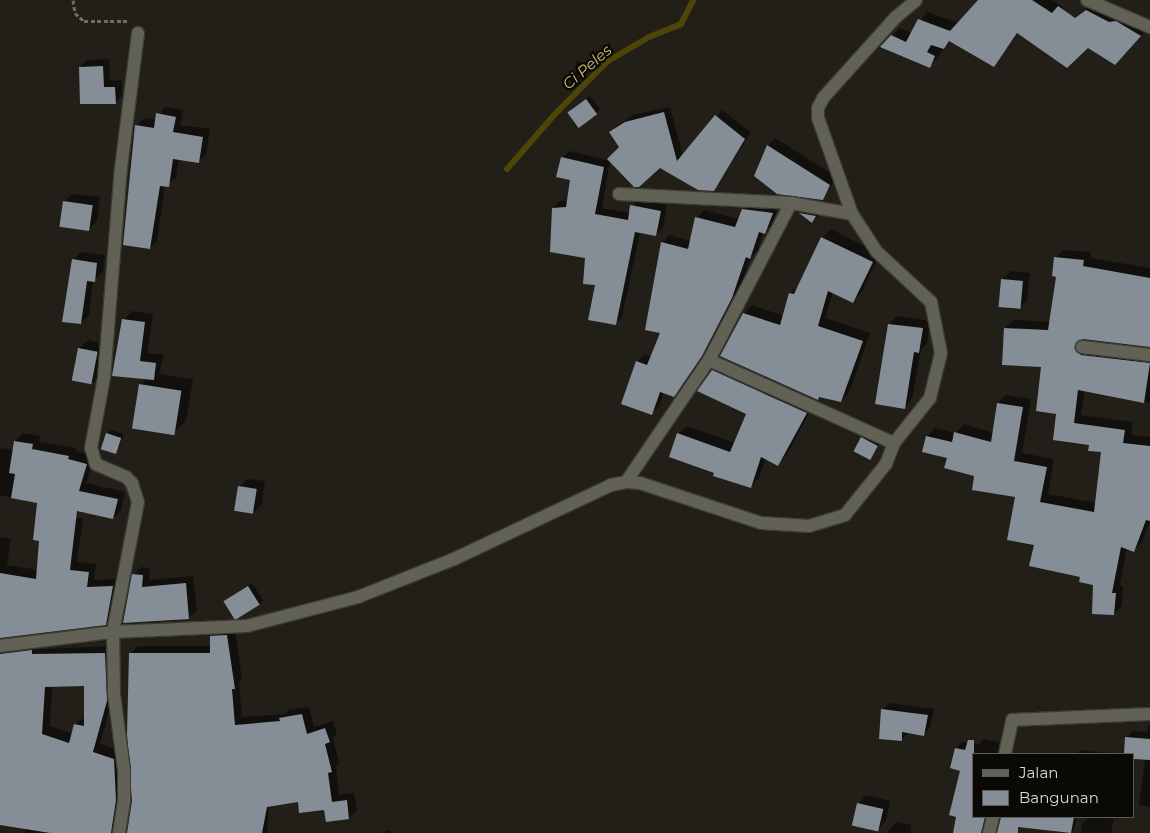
<!DOCTYPE html>
<html>
<head>
<meta charset="utf-8">
<style>
	body { margin:0 }
	#map { position:relative; width:1150px; height:833px; overflow:hidden; background:#211f17; font-family:Montserrat,sans-serif }
	div>[style] { position:absolute }
	[style*='--x'] { left:calc(var(--x)*1px); top:calc(var(--y)*1px); width:calc(var(--w)*1px); rotate:calc(var(--a)*1deg) }
	.shadow>* { inset:0; background:#0007 }
	.stream>* { height:6px; margin:-3px; padding:0 3px; transform-origin:3px; border-radius:3px; background:#4e4508 }
	.building>* { inset:0; background:#858e96; transform-origin:0 0 }
	.path>* { height:3px; margin-top:-1.5px; transform-origin:0; background:repeating-linear-gradient(90deg,#6d6c65 0 4px,transparent 0 6.5px) }
	.roads { filter:drop-shadow(1px 0 #3c3b35) drop-shadow(-1px 0 #3c3b35) drop-shadow(0 1px #3c3b35) drop-shadow(0 -1px #3c3b35) }
	.minor>* { height:12px; margin:-6px; padding:0 6px; transform-origin:6px; border-radius:6px; background:#626156 }
	span { translate:-50% -50%; white-space:nowrap; text-align:center; line-height:1.15; -webkit-text-stroke:5px #0a0906; paint-order:stroke }
	.water-label { font-size:15px; color:#d1c370; font-style:italic }
	.legend { position:absolute; left:972px; top:753px; width:162px; height:65px; box-sizing:border-box; background:#0a0906; border:1px solid #5d5d58; margin:0; padding:6px 9px; list-style:none; font-size:15px; color:#dadad4 }
	.legend li { display:flex; align-items:center; gap:10px; height:25px }
	.legend b { width:25px; border:1px solid #5d5d58 }
</style>
</head>
<body>
<div id="map">
	<div class="shadow">
		<div style="clip-path:polygon(979px 0,1051px 0,1063px 7px,1050px 36px,1094px 3px,1148px 28px,1123px 55px,1019px 32px,994px 65px,951px 41px,929px 67px,892px 36px,900px 28px,912px 33px,927px 12px,958px 23px)"></div>
		<div style="clip-path:polygon(109px 59px,110px 81px,122px 80px,122px 96px,115px 103px,80px 67px,87px 60px)"></div>
		<div style="clip-path:polygon(590px 96px,600px 109px,596px 113px,572px 109px)"></div>
		<div style="clip-path:polygon(165px 107px,183px 110px,180px 125px,210px 129px,206px 154px,199px 161px,179px 158px,176px 178px,165px 185px,157px 241px,150px 248px,136px 126px,144px 118px,156px 120px)"></div>
		<div style="clip-path:polygon(670px 107px,683px 156px,722px 110px,751px 132px,714px 190px,660px 166px,610px 161px,602px 208px,630px 213px,638px 199px,667px 204px,663px 228px,656px 235px,640px 232px,622px 317px,615px 324px,587px 256px,553px 208px,560px 201px,568px 201px,572px 179px,562px 158px,569px 151px,609px 160px,621px 147px,611px 132px,617px 126px,633px 115px)"></div>
		<div style="clip-path:polygon(775px 138px,837px 177px,822px 199px,768px 146px)"></div>
		<div style="clip-path:polygon(72px 194px,100px 197px,97px 221px,89px 229px,64px 202px)"></div>
		<div style="clip-path:polygon(750px 202px,779px 206px,772px 225px,763px 232px,758px 250px,751px 257px,739px 290px,709px 347px,681px 388px,674px 395px,664px 392px,659px 407px,651px 414px,637px 362px,645px 354px,651px 357px,661px 332px,662px 243px,669px 235px,691px 241px,697px 218px,704px 210px,739px 219px)"></div>
		<div style="clip-path:polygon(809px 205px,820px 214px,812px 222px,801px 213px)"></div>
		<div style="clip-path:polygon(831px 229px,880px 254px,861px 293px,852px 301px,833px 292px,825px 318px,870px 333px,849px 393px,840px 401px,821px 396px,818px 399px,744px 314px,752px 305px,784px 316px,790px 293px,800px 286px,822px 238px)"></div>
		<div style="clip-path:polygon(1063px 250px,1091px 252px,1091px 258px,1150px 268px,1150px 346px,1081px 337px,1089px 347px,1150px 354px,1150px 403px,1085px 390px,1081px 415px,1133px 422px,1131px 435px,1150px 437px,1150px 521px,1142px 542px,1134px 550px,1127px 547px,1120px 585px,1123px 586px,1122px 606px,1114px 614px,1095px 584px,1036px 544px,1016px 496px,975px 475px,927px 437px,935px 428px,955px 433px,964px 424px,994px 433px,998px 403px,1006px 395px,1031px 399px,1022px 453px,1054px 459px,1048px 494px,1096px 503px,1102px 451px,1058px 413px,1042px 366px,1005px 328px,1014px 320px,1051px 322px,1057px 276px,1055px 258px)"></div>
		<div style="clip-path:polygon(81px 252px,105px 255px,103px 272px,93px 280px,89px 315px,81px 323px,73px 260px)"></div>
		<div style="clip-path:polygon(1011px 271px,1030px 273px,1027px 300px,1019px 308px,1003px 279px)"></div>
		<div style="clip-path:polygon(132px 311px,153px 314px,147px 353px,164px 355px,159px 374px,193px 379px,186px 421px,173px 434px,141px 385px,147px 378px,114px 374px,124px 320px)"></div>
		<div style="clip-path:polygon(897px 316px,930px 321px,927px 343px,921px 350px,912px 399px,904px 408px,889px 324px)"></div>
		<div style="clip-path:polygon(88px 340px,106px 344px,101px 374px,93px 383px,79px 348px)"></div>
		<div style="clip-path:polygon(721px 363px,814px 404px,786px 456px,778px 464px,766px 458px,759px 478px,751px 486px,715px 472px,678px 434px,687px 426px,735px 443px,748px 414px,713px 371px)"></div>
		<div style="clip-path:polygon(111px 430px,124px 434px,116px 452px,107px 434px)"></div>
		<div style="clip-path:polygon(23px 433px,40px 436px,39px 442px,76px 448px,76px 451px,94px 456px,86px 483px,125px 492px,121px 510px,113px 518px,99px 513px,0 495px,0 448px,14px 450px,15px 441px)"></div>
		<div style="clip-path:polygon(866px 434px,881px 442px,870px 458px,862px 438px)"></div>
		<div style="clip-path:polygon(247px 479px,265px 481px,262px 504px,254px 512px,239px 487px)"></div>
		<div style="clip-path:polygon(44px 518px,83px 518px,77px 562px,96px 564px,94px 580px,121px 579px,114px 615px,106px 623px,0 637px,0 537px,11px 539px,7px 565px,38px 570px)"></div>
		<div style="clip-path:polygon(141px 567px,150px 568px,149px 580px,193px 576px,197px 610px,189px 618px,124px 622px,134px 575px)"></div>
		<div style="clip-path:polygon(252px 583px,263px 600px,259px 604px,225px 601px)"></div>
		<div style="clip-path:polygon(235px 628px,242px 680px,239px 683px,242px 717px,284px 714px,288px 710px,309px 707px,314px 727px,333px 721px,337px 734px,333px 738px,339px 764px,336px 766px,339px 795px,354px 793px,357px 810px,349px 818px,299px 800px,272px 764px,267px 833px,128px 833px,133px 801px,130px 654px,138px 646px,211px 646px,211px 636px,219px 629px)"></div>
		<div style="clip-path:polygon(evenodd,113px 646px,114px 692px,100px 744px,122px 751px,121px 832px,128px 833px,25px 833px,26px 828px,0 824px,0 651px,113px 646px,85px 684px,85px 717px,75px 724px,73px 734px,50px 726px,52px 686px,85px 684px)"></div>
		<div style="clip-path:polygon(889px 703px,934px 709px,930px 728px,924px 734px,908px 733px,901px 740px,883px 710px)"></div>
		<div style="clip-path:polygon(1150px 721px,1150px 807px,1139px 805px,1145px 759px,1125px 754px,1126px 738px,1133px 731px,1147px 732px)"></div>
		<div style="clip-path:polygon(984px 739px,1001px 743px,1004px 754px,974px 754px,974px 817px,988px 817px,985px 833px,955px 833px,962px 770px,956px 748px,962px 742px,978px 745px)"></div>
		<div style="clip-path:polygon(1080px 750px,1108px 753px,1108px 754px,1076px 754px)"></div>
		<div style="clip-path:polygon(866px 795px,890px 801px,886px 821px,878px 829px,858px 804px)"></div>
		<div style="clip-path:polygon(1002px 817px,1078px 817px,1072px 833px,1043px 830px,1043px 827px)"></div>
		<div style="clip-path:polygon(1089px 817px,1114px 819px,1111px 833px,1081px 833px,1082px 824px)"></div>
		<div style="clip-path:polygon(896px 822px,912px 825px,910px 833px,887px 833px)"></div>
		<div style="clip-path:polygon(390px 830px,391px 833px,380px 833px)"></div>
	</div>
	<div class="stream">
		<div style="--x:507;--y:169;--w:73;--a:-48.9"></div>
		<div style="--x:555;--y:114;--w:75;--a:-45"></div>
		<div style="--x:608;--y:61;--w:48;--a:-30.3"></div>
		<div style="--x:649;--y:37;--w:35;--a:-22"></div>
		<div style="--x:681;--y:24;--w:27;--a:-63"></div>
	</div>
	<div class="building">
		<div style="clip-path:polygon(978px 0,1032px 0,1052px 13px,1058px 6px,1075px 18px,1086px 10px,1109px 22px,1116px 21px,1141px 36px,1115px 65px,1088px 48px,1067px 68px,1017px 33px,994px 67px,949px 41px,944px 49px,931px 45px,927px 52px,935px 56px,930px 68px,880px 47px,891px 35px,906px 42px,918px 19px,950px 31px)"></div>
		<div style="clip-path:polygon(103px 66px,104px 87px,115px 87px,116px 104px,80px 104px,79px 67px)"></div>
		<div style="left:586px;top:99px;width:19px;height:23px;rotate:54deg"></div>
		<div style="clip-path:polygon(664px 112px,677px 161px,715px 115px,745px 139px,714px 191px,698px 190px,660px 168px,639px 187px,634px 187px,607px 159px,619px 147px,609px 132px,625px 122px)"></div>
		<div style="clip-path:polygon(156px 113px,176px 117px,173px 132px,203px 137px,199px 163px,173px 159px,169px 187px,160px 186px,150px 249px,123px 245px,135px 125px,154px 128px)"></div>
		<div style="clip-path:polygon(767px 145px,830px 185px,823px 200px,777px 194px,754px 176px)"></div>
		<div style="clip-path:polygon(561px 157px,604px 167px,595px 214px,628px 220px,630px 205px,661px 211px,656px 236px,635px 232px,616px 325px,588px 320px,595px 285px,583px 284px,585px 258px,550px 252px,552px 208px,566px 207px,570px 180px,556px 177px)"></div>
		<div style="left:63px;top:201px;width:30px;height:26px;rotate:8deg"></div>
		<div style="clip-path:polygon(742px 209px,773px 213px,765px 234px,759px 232px,750px 259px,746px 257px,732px 298px,702px 356px,674px 397px,660px 392px,652px 415px,621px 404px,636px 361px,647px 365px,660px 333px,645px 330px,661px 242px,688px 249px,695px 217px,735px 227px)"></div>
		<div style="clip-path:polygon(799px 213px,816px 216px,812px 223px)"></div>
		<div style="clip-path:polygon(821px 237px,873px 262px,853px 303px,828px 291px,818px 326px,863px 341px,841px 402px,819px 397px,818px 400px,720px 356px,743px 313px,780px 325px,789px 293px,794px 294px)"></div>
		<div style="clip-path:polygon(1054px 257px,1084px 260px,1083px 266px,1150px 278px,1150px 347px,1083px 339px,1074px 347px,1081px 355px,1150px 363px,1144px 403px,1078px 390px,1074px 423px,1125px 430px,1123px 443px,1150px 446px,1150px 521px,1146px 520px,1134px 552px,1121px 547px,1112px 593px,1116px 593px,1114px 615px,1092px 614px,1093px 585px,1079px 582px,1080px 577px,1029px 566px,1034px 545px,1007px 540px,1015px 497px,972px 490px,974px 476px,944px 468px,947px 458px,922px 452px,926px 436px,952px 442px,954px 432px,991px 442px,997px 403px,1023px 407px,1014px 461px,1047px 467px,1040px 502px,1094px 512px,1101px 452px,1088px 451px,1089px 445px,1053px 440px,1056px 414px,1036px 411px,1041px 367px,1002px 365px,1004px 328px,1048px 330px,1056px 277px,1052px 276px)"></div>
		<div style="clip-path:polygon(72px 259px,97px 263px,95px 282px,87px 281px,81px 324px,62px 322px)"></div>
		<div style="left:1001px;top:279px;width:22px;height:28px;rotate:5deg"></div>
		<div style="clip-path:polygon(122px 319px,145px 322px,140px 361px,156px 363px,154px 380px,112px 376px)"></div>
		<div style="clip-path:polygon(888px 324px,923px 328px,919px 353px,914px 352px,905px 409px,875px 404px)"></div>
		<div style="left:78px;top:348px;width:20px;height:33px;rotate:11deg"></div>
		<div style="clip-path:polygon(712px 370px,807px 413px,778px 466px,761px 457px,751px 488px,713px 476px,714px 473px,669px 457px,677px 433px,730px 452px,746px 414px,697px 391px)"></div>
		<div style="left:139px;top:384px;width:43px;height:45px;rotate:9deg"></div>
		<div style="left:106px;top:433px;width:16px;height:17px;rotate:18deg"></div>
		<div style="left:861px;top:437px;width:19px;height:16px;rotate:28deg"></div>
		<div style="clip-path:polygon(14px 441px,33px 444px,32px 449px,69px 456px,68px 459px,87px 464px,79px 491px,118px 499px,113px 519px,77px 511px,70px 570px,89px 572px,87px 587px,113px 586px,106px 625px,0 638px,0 573px,36px 579px,39px 541px,33px 540px,37px 503px,11px 498px,15px 474px,9px 473px)"></div>
		<div style="left:238px;top:486px;width:19px;height:25px;rotate:9deg"></div>
		<div style="clip-path:polygon(132px 574px,143px 575px,142px 587px,186px 583px,189px 619px,123px 623px)"></div>
		<div style="left:248px;top:586px;width:22px;height:29px;rotate:58deg"></div>
		<div style="clip-path:polygon(227px 635px,235px 689px,232px 689px,235px 725px,280px 721px,279px 718px,302px 714px,307px 734px,325px 728px,330px 742px,325px 744px,332px 772px,328px 773px,332px 802px,347px 800px,349px 819px,326px 822px,324px 810px,299px 813px,298px 802px,267px 807px,262px 833px,127px 833px,132px 801px,127px 734px,129px 653px,210px 653px,210px 636px)"></div>
		<div style="clip-path:polygon(evenodd,32px 650px,32px 654px,105px 653px,107px 701px,93px 752px,114px 759px,116px 800px,111px 833px,50px 833px,0 825px,0 654px,32px 650px,84px 686px,84px 726px,74px 724px,69px 743px,42px 734px,45px 687px,84px 686px)"></div>
		<div style="clip-path:polygon(881px 709px,928px 715px,924px 736px,902px 732px,902px 741px,879px 739px)"></div>
		<div style="clip-path:polygon(1125px 737px,1150px 739px,1150px 760px,1134px 759px,1134px 754px,1124px 754px)"></div>
		<div style="clip-path:polygon(968px 740px,974px 740px,974px 817px,985px 817px,981px 833px,953px 833px,956px 817px,949px 815px,960px 771px,950px 768px,955px 748px,965px 750px)"></div>
		<div style="left:857px;top:803px;width:27px;height:23px;rotate:13deg"></div>
		<div style="clip-path:polygon(1001px 817px,1074px 817px,1071px 833px,1018px 827px,1018px 833px,997px 833px)"></div>
	</div>
	<div class="path">
		<div style="--x:73;--y:0;--w:13;--a:81"></div>
		<div style="--x:75;--y:13;--w:12;--a:42"></div>
		<div style="--x:84;--y:21;--w:44;--a:0"></div>
	</div>
	<div class="roads">
		<div class="minor">
			<div style="--x:1087;--y:0;--w:69;--a:23.2"></div>
			<div style="--x:619;--y:194;--w:172;--a:3"></div>
			<div style="--x:791;--y:203;--w:62;--a:10.2"></div>
			<div style="--x:1082;--y:347;--w:68;--a:6.7"></div>
			<div style="--x:709;--y:360;--w:203;--a:24.2"></div>
			<div style="--x:626;--y:482;--w:148;--a:-55.8"></div>
			<div style="--x:709;--y:360;--w:177;--a:-62.4"></div>
			<div style="--x:0;--y:646;--w:114;--a:-7.1"></div>
			<div style="--x:113;--y:632;--w:134;--a:-2.6"></div>
			<div style="--x:247;--y:626;--w:115;--a:-14.6"></div>
			<div style="--x:358;--y:597;--w:103;--a:-21.6"></div>
			<div style="--x:454;--y:559;--w:174;--a:-25.2"></div>
			<div style="--x:611;--y:485;--w:15;--a:-11"></div>
			<div style="--x:626;--y:482;--w:14;--a:4"></div>
			<div style="--x:640;--y:483;--w:127;--a:18.3"></div>
			<div style="--x:761;--y:523;--w:48;--a:3.6"></div>
			<div style="--x:809;--y:526;--w:38;--a:-17"></div>
			<div style="--x:845;--y:515;--w:65;--a:-51.2"></div>
			<div style="--x:886;--y:464;--w:22;--a:-69"></div>
			<div style="--x:894;--y:443;--w:58;--a:-51.3"></div>
			<div style="--x:930;--y:398;--w:46;--a:-76.3"></div>
			<div style="--x:941;--y:353;--w:52;--a:-101.1"></div>
			<div style="--x:931;--y:302;--w:74;--a:-137.2"></div>
			<div style="--x:877;--y:252;--w:45;--a:-123.3"></div>
			<div style="--x:852;--y:214;--w:102;--a:-109.5"></div>
			<div style="--x:818;--y:118;--w:10;--a:-90"></div>
			<div style="--x:818;--y:108;--w:11;--a:-63"></div>
			<div style="--x:823;--y:98;--w:109;--a:-48"></div>
			<div style="--x:896;--y:17;--w:26;--a:-40"></div>
			<div style="--x:1005;--y:754;--w:35;--a:-78"></div>
			<div style="--x:1012;--y:720;--w:138;--a:-2.5"></div>
			<div style="--x:119;--y:833;--w:32;--a:-81"></div>
			<div style="--x:124;--y:801;--w:31;--a:-90"></div>
			<div style="--x:124;--y:770;--w:77;--a:-97.5"></div>
			<div style="--x:114;--y:694;--w:62;--a:-90.9"></div>
			<div style="--x:113;--y:632;--w:132;--a:-79.1"></div>
			<div style="--x:138;--y:502;--w:20;--a:-108"></div>
			<div style="--x:132;--y:483;--w:8;--a:-135"></div>
			<div style="--x:126;--y:477;--w:33;--a:-157"></div>
			<div style="--x:96;--y:464;--w:17;--a:-107"></div>
			<div style="--x:91;--y:448;--w:71;--a:-79.5"></div>
			<div style="--x:104;--y:378;--w:211;--a:-85.4"></div>
			<div style="--x:121;--y:168;--w:136;--a:-82.8"></div>
			<div style="--x:989;--y:833;--w:16;--a:-76"></div>
		</div>
	</div>
	<div class="water-label">
		<span style="left:587px;top:67px;rotate:-41deg">Ci Peles</span>
	</div>
	<ul class="legend">
	<li><b style="height:6px;background:#626156"></b>Jalan</li>
	<li><b style="height:14px;background:#858e96"></b>Bangunan</li>
	</ul>
</div>
</body>
</html>
